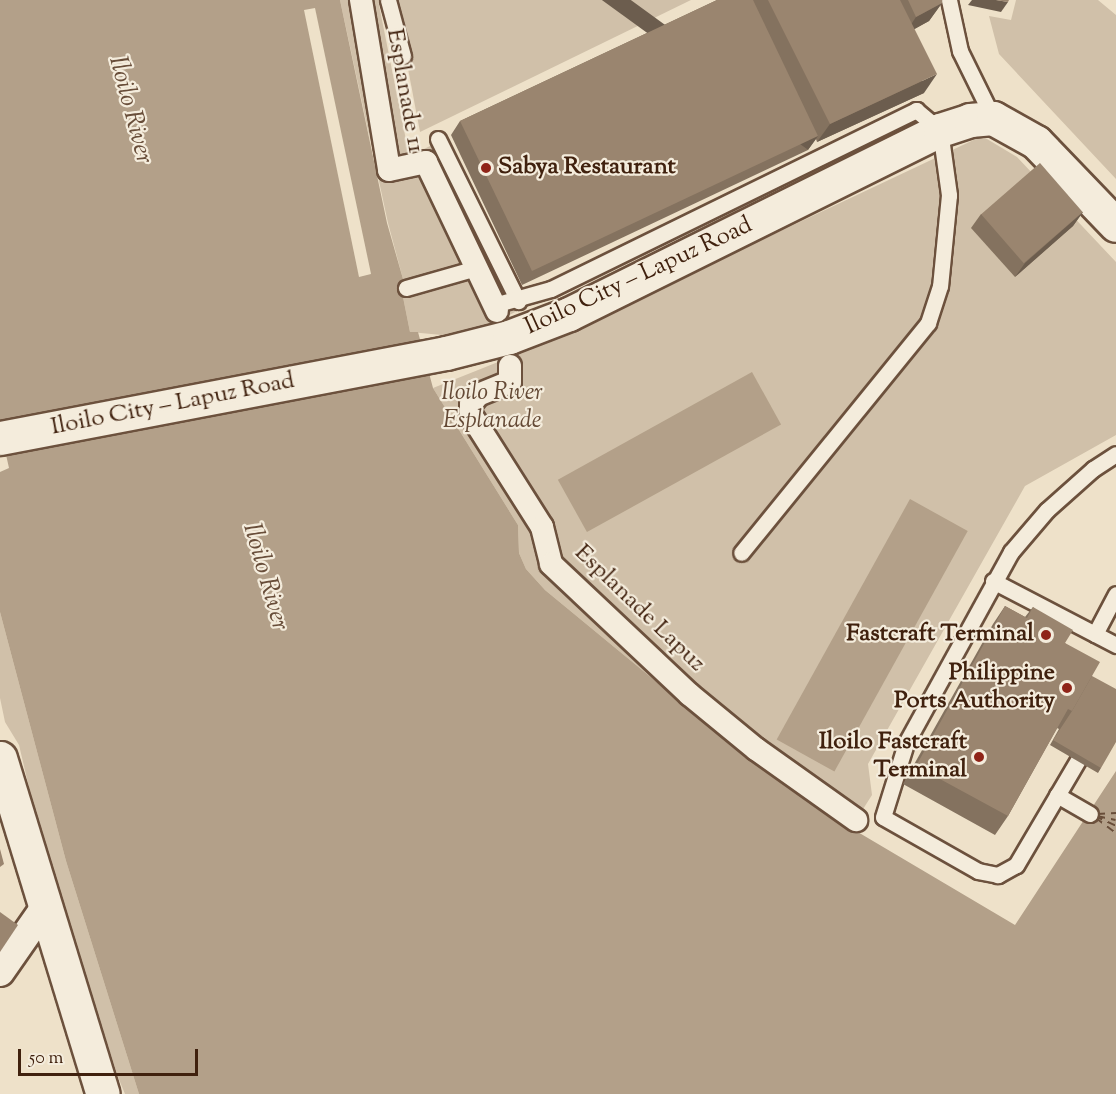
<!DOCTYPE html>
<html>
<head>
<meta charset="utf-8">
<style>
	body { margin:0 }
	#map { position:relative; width:1116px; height:1094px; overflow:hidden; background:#eee1c9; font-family:"Sorts Mill Goudy",serif }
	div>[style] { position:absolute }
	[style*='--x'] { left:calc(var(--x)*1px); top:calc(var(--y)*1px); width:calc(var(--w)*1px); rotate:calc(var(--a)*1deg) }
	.green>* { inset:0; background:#d0c0a9 }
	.water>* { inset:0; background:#b3a089; transform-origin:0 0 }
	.pier>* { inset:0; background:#eee1c9 }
	.ferry>* { height:1.5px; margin-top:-0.75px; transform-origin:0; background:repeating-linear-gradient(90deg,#684d39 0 8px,transparent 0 14px) }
	.roads { filter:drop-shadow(2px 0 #6c513d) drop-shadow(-2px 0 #6c513d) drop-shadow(0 2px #6c513d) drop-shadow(0 -2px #6c513d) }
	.service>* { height:15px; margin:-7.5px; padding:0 7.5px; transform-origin:7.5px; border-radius:7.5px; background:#f4ecdc }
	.pedestrian>* { height:22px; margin:-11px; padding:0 11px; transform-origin:11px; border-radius:11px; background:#f4ecdc }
	.minor>* { height:28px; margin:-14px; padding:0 14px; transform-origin:14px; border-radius:14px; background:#f4ecdc }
	.secondary>* { height:33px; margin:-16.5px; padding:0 16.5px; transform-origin:16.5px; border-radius:16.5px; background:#f4ecdc }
	.wall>* { inset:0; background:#84725f }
	.shaded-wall>* { inset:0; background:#6c5d4e; transform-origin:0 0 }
	.building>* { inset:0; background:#9a856f; transform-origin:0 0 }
	.dots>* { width:16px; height:16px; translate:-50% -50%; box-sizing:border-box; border:3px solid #f4ecdc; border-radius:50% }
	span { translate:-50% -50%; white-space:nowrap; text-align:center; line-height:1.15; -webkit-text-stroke:4.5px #f4ecdc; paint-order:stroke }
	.street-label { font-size:24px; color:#40210e }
	.poi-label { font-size:24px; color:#40210e; font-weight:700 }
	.left { translate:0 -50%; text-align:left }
	.right { translate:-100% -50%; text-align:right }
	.park-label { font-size:24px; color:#644935; font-style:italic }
	.water-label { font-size:26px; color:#684d39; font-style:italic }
	.scale { position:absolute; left:18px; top:1049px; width:180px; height:27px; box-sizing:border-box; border:3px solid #40210e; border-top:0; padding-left:8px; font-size:18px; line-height:21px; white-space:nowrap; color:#40210e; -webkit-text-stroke:4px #f4ecdc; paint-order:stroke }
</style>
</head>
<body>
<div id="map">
	<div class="green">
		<div style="clip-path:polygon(340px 0,378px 0,408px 150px,422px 150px,434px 144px,517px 311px,494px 323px,442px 335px,410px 332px,403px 297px,449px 283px,403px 279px,388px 223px)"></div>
		<div style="clip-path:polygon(395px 0,691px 0,420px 132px)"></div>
		<div style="clip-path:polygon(1016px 0,1098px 0,1116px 15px,1116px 179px,999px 54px,989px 16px,1011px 20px)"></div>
		<div style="clip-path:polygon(982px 136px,1017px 157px,1116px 262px,1116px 435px,1025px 486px,868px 764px,872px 795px,851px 828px,738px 749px,545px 590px,526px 569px,519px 553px,518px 525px,433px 388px,528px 350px)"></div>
		<div style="clip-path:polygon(0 612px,66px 861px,139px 1094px,125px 1094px,118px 1077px,41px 838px,19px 745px,5px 722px,0 698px)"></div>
	</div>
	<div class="water">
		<div style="clip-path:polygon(0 0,340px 0,387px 223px,403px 279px,444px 268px,449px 284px,403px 297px,410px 332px,418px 332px,433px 388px,518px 525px,519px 553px,526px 569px,545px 590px,738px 749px,851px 828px,1015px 925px,1116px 771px,1116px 1094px,139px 1094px,66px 861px,0 612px,0 472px,9px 468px,0 428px)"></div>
		<div style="left:752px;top:372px;width:60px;height:222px;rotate:61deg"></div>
		<div style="left:910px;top:499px;width:66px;height:275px;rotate:29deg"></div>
	</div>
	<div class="pier">
		<div style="clip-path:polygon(315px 8px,370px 269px,371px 274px,359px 277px,304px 10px)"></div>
	</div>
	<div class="ferry">
		<div style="--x:1097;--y:814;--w:19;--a:-3"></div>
		<div style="--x:1095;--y:816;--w:23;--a:25"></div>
		<div style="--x:1097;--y:816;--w:19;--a:12"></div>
		<div style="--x:1096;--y:818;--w:25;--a:37"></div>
	</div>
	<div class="roads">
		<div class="service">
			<div style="--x:388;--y:0;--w:58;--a:75"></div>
			<div style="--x:949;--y:0;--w:52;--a:77.8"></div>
			<div style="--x:960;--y:51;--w:75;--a:63.8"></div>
			<div style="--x:438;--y:139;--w:181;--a:63.7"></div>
			<div style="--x:406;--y:288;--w:73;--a:-15.9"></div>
			<div style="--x:494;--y:305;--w:59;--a:-15.7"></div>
			<div style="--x:551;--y:289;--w:407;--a:-26.1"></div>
			<div style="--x:916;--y:110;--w:31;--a:40"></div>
			<div style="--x:940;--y:130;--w:66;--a:82.1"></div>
			<div style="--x:949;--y:195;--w:91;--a:95.6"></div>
			<div style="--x:940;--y:286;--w:39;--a:108"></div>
			<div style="--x:928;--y:323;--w:296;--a:129.1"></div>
			<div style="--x:993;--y:581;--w:139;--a:27.5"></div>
			<div style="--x:1095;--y:634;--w:45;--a:-62.3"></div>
			<div style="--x:1088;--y:743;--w:142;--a:120.5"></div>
			<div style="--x:1016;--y:865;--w:21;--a:151"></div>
			<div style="--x:998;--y:875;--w:20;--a:-169"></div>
			<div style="--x:978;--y:871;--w:109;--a:-150.4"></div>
			<div style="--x:883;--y:817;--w:77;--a:-72.7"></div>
			<div style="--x:906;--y:743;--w:218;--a:-61.2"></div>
			<div style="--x:1011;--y:552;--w:55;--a:-49.4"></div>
			<div style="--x:1047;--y:510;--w:62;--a:-41.7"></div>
			<div style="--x:1093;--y:469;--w:27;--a:-33"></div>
			<div style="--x:1057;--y:795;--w:38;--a:30"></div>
		</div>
		<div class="pedestrian">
			<div style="--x:361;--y:0;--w:172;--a:80.6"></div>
			<div style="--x:389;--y:170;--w:38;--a:-12"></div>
			<div style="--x:426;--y:162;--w:165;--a:64.5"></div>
			<div style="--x:510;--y:366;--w:16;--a:90"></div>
			<div style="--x:510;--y:382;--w:35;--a:158"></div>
			<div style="--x:478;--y:395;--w:11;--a:128"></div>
			<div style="--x:471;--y:404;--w:11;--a:90"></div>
			<div style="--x:471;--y:415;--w:133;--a:57.6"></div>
			<div style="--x:542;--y:527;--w:38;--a:76"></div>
			<div style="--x:551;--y:564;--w:190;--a:43.3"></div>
			<div style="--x:689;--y:694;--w:87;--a:39.4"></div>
			<div style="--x:756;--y:749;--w:123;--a:35.4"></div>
		</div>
		<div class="minor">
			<div style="--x:0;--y:972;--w:77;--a:-55.1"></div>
		</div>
		<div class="secondary">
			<div style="--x:0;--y:438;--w:454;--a:-10.8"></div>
			<div style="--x:446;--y:353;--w:65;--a:-14.3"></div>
			<div style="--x:509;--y:337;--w:64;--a:-21"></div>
			<div style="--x:569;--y:314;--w:414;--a:-26.4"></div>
			<div style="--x:940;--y:130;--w:32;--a:-18"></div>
			<div style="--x:970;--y:120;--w:23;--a:-5"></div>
			<div style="--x:993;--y:118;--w:49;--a:29.2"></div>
			<div style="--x:1036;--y:142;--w:115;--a:46.1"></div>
			<div style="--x:0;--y:758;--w:351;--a:73"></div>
		</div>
	</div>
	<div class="wall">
		<div style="clip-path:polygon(717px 0,942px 0,942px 3px,929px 21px,914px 29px,924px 93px,817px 142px,816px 139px,808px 150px,522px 285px,451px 135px,460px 121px)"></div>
		<div style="clip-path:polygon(1083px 212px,1073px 226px,1015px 277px,971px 228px,981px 214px)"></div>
		<div style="clip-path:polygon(1005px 606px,1025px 617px,1033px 607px,1065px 643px,1092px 676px,1101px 768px,1098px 773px,1050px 745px,1059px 729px,1057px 728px,1008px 816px,995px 835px,903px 784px,993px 624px)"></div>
	</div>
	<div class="shaded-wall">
		<div style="clip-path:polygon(972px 0,996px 0,1008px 2px,1001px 12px,968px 5px)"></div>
		<div style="clip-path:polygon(942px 3px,929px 21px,904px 35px,916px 17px)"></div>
		<div style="clip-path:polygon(937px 74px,924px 93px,817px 142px,830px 124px)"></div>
		<div style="left:818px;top:136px;width:17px;height:316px;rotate:126deg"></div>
		<div style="clip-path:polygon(1083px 212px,1073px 226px,1015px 277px,1025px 263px)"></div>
	</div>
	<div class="building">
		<div style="clip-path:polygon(717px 0,753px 0,818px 136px,532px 271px,460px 121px)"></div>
		<div style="clip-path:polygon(768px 0,900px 0,937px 74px,830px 124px)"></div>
		<div style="clip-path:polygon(908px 0,942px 0,942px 3px,916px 17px)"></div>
		<div style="clip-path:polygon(996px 0,1009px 0,1008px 2px)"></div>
		<div style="left:1040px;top:163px;width:65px;height:78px;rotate:49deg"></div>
		<div style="clip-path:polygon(1005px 606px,1027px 618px,1033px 607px,1073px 630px,1065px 643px,1100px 662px,1072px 711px,1068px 709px,1008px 816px,916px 766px)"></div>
		<div style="clip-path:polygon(1092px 676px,1116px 689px,1116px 742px,1101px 768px,1053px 740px,1072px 711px)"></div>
		<div style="clip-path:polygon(0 849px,4px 864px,0 867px)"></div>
		<div style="clip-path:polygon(0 912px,18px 925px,0 952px)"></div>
	</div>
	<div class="dots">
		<div style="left:486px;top:168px;background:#8f2418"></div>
		<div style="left:1046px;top:635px;background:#8f2418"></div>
		<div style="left:1067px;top:688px;background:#8f2418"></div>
		<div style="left:979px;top:757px;background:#8f2418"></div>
	</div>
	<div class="street-label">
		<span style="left:404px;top:91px;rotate:80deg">Esplanade 11</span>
		<span style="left:639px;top:277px;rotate:-25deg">Iloilo City – Lapuz Road</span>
		<span style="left:173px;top:405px;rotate:-11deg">Iloilo City – Lapuz Road</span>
		<span style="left:639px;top:609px;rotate:44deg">Esplanade Lapuz</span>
	</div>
	<div class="poi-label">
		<span class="left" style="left:498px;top:168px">Sabya Restaurant</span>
		<span class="right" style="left:1034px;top:635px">Fastcraft Terminal</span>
		<span class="right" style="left:1055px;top:688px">Philippine<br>Ports Authority</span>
		<span class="right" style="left:967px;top:757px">Iloilo Fastcraft<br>Terminal</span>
	</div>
	<div class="park-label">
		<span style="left:492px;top:408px">Iloilo River<br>Esplanade</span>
	</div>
	<div class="water-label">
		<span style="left:130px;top:110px;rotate:75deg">Iloilo River</span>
		<span style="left:265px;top:577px;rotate:74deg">Iloilo River</span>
	</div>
	<div class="scale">50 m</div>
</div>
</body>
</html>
